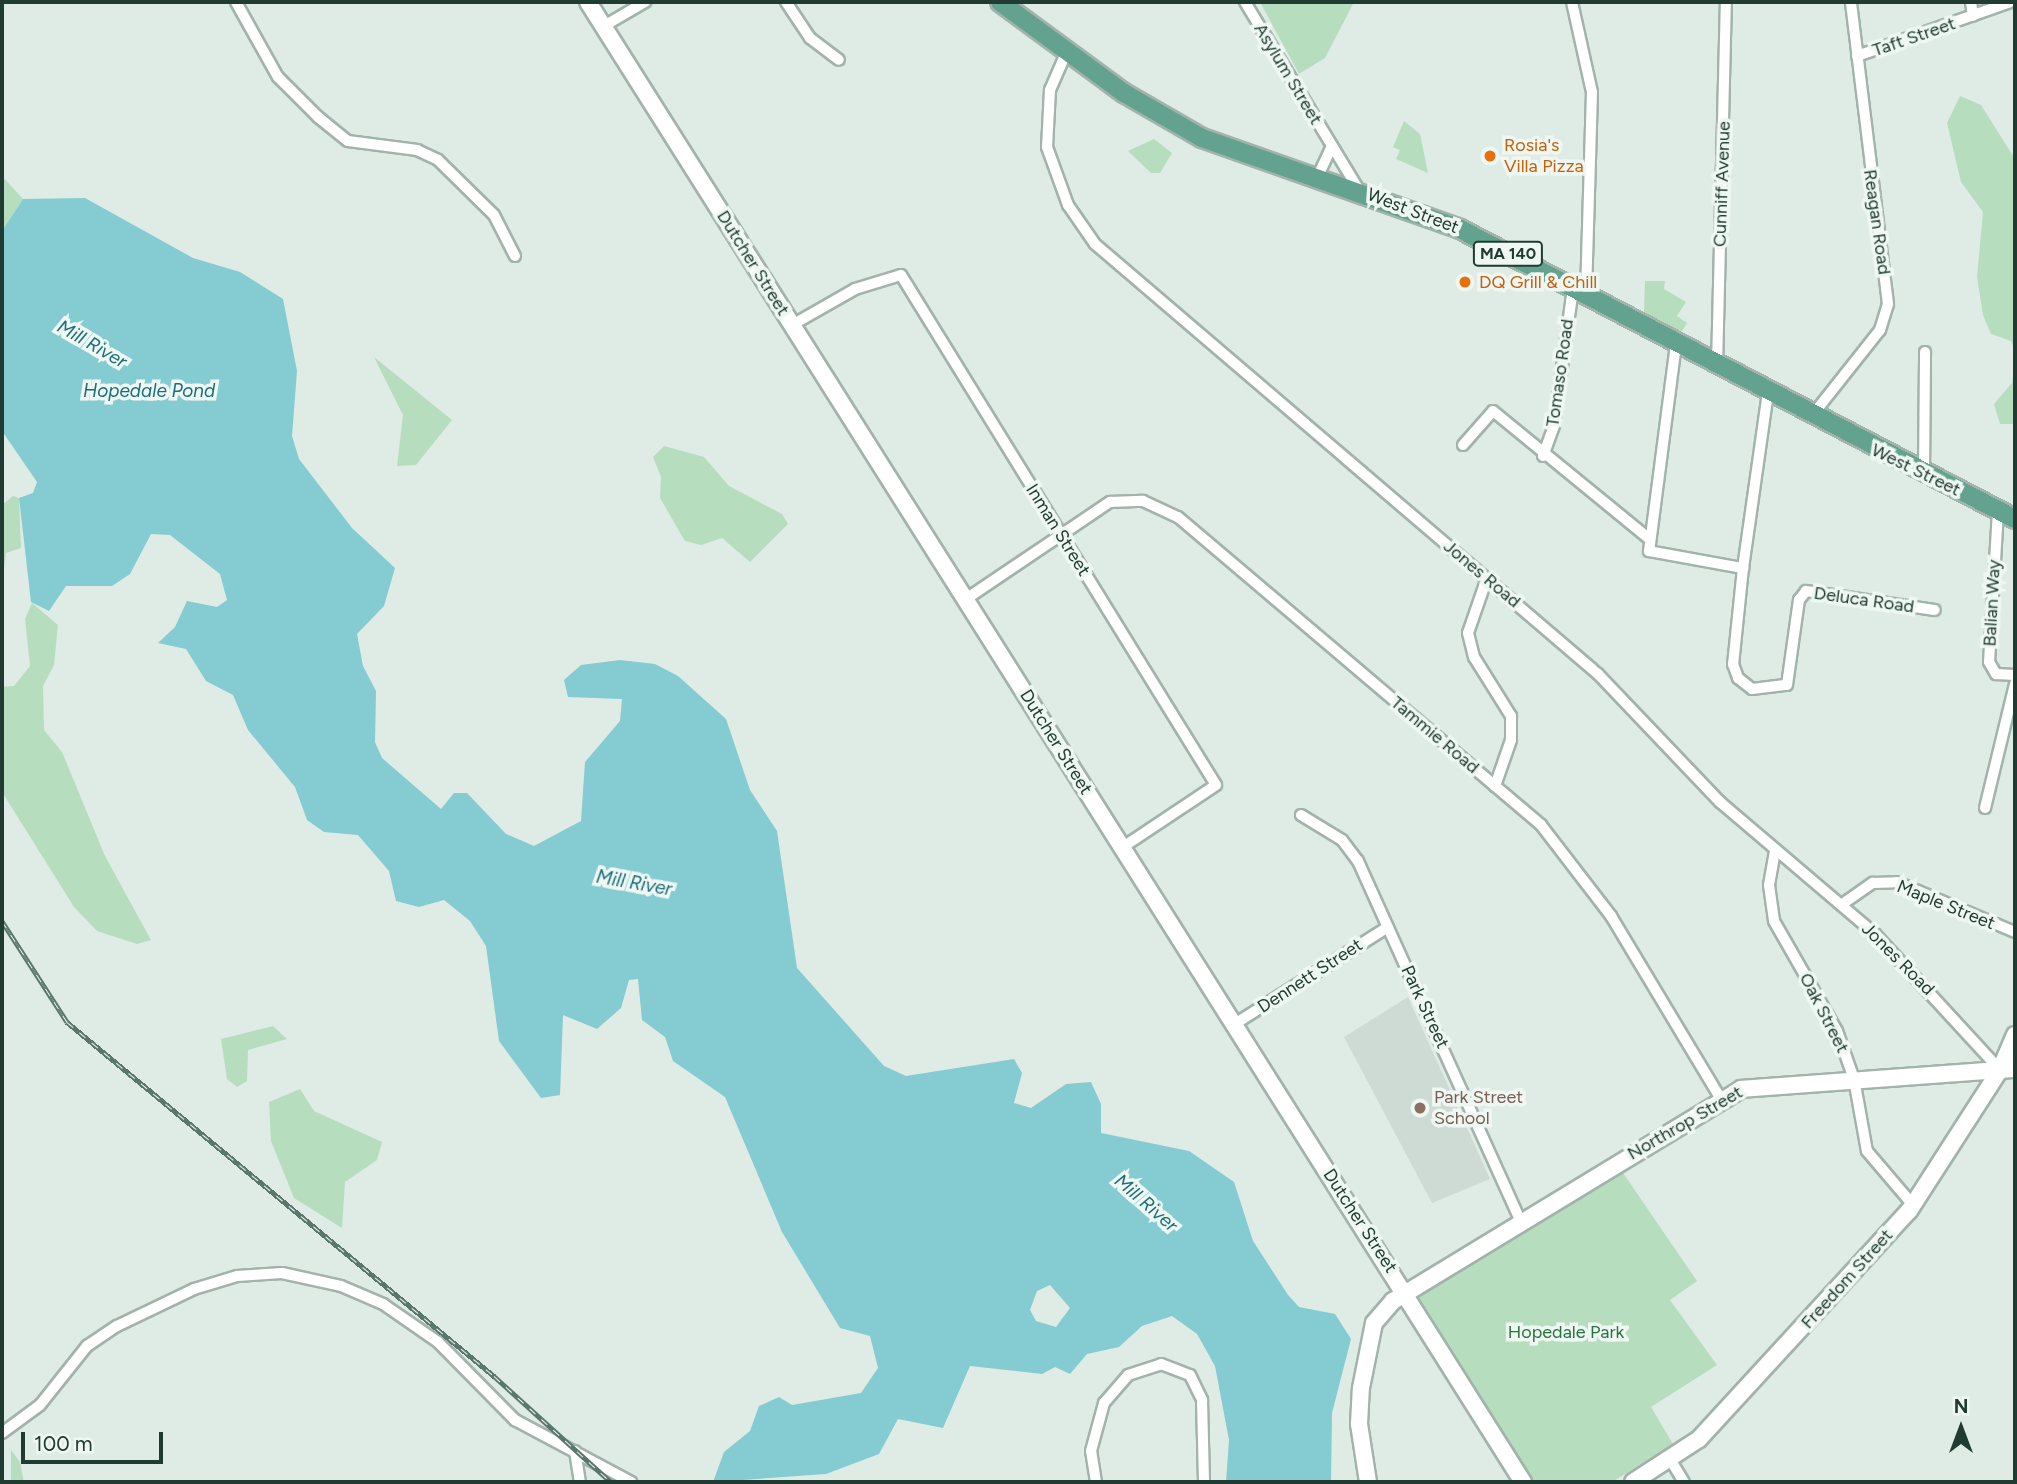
<!DOCTYPE html>
<html>
<head>
<meta charset="utf-8">
<style>
	body { margin:0 }
	#map { position:relative; width:2017px; height:1484px; overflow:hidden; background:#dfebe5; font-family:Figtree,sans-serif }
	div>[style] { position:absolute }
	[style*='--x'] { left:calc(var(--x)*1px); top:calc(var(--y)*1px); width:calc(var(--w)*1px); rotate:calc(var(--a)*1deg) }
	.built>* { inset:0; background:#cddbd4 }
	.green>* { inset:0; background:#b7ddbf }
	.water>* { inset:0; background:#84cbd2 }
	.roads { filter:drop-shadow(2px 0 #a2b3ac) drop-shadow(-2px 0 #a2b3ac) drop-shadow(0 2px #a2b3ac) drop-shadow(0 -2px #a2b3ac) }
	.street>* { height:10px; margin:-5px; padding:0 5px; transform-origin:5px; border-radius:5px; background:#fff }
	.secondary>* { height:16px; margin:-8px; padding:0 8px; transform-origin:8px; border-radius:8px; background:#fff }
	.primary>* { height:18px; margin:-9px; padding:0 9px; transform-origin:9px; border-radius:9px; background:#62a28e }
	.rail>* { height:5px; margin-top:-2.5px; transform-origin:0; background:repeating-linear-gradient(90deg,#eff7f3 0 8px,#5a776e 0 16px); box-sizing:border-box; border-block:2px solid #5a776e }
	.dots>* { width:19px; height:19px; translate:-50% -50%; box-sizing:border-box; border:4px solid #eff7f3; border-radius:50% }
	span { translate:-50% -50%; white-space:nowrap; text-align:center; line-height:1.15; -webkit-text-stroke:7px #eff7f3; paint-order:stroke }
	.shield-label span { padding:2px 5px; background:#eff7f3; border:2px solid; border-radius:5px; -webkit-text-stroke-width:0 }
	.shield-label { font-size:16px; color:#203b32; font-weight:700 }
	.street-label { font-size:18px; color:#203b32 }
	.food-label { font-size:18px; color:#c56008 }
	.left { translate:0 -50%; text-align:left }
	.education-label { font-size:18px; color:#785e54 }
	.park-label { font-size:18px; color:#297341 }
	.water-label { font-size:19px; color:#186e79; font-style:italic }
	.frame { position:absolute; inset:0; border:4px solid #203b32; pointer-events:none }
	.north { position:absolute; left:1926px; top:1393px; width:70px; height:70px; -webkit-text-stroke:5px #eff7f3; paint-order:stroke; rotate:0deg; font-size:19px; font-weight:700; line-height:28px; text-align:center; color:#203b32 }
	.north::after { content:''; display:block; margin:auto; width:24px; height:32px; background:#203b32; clip-path:polygon(50% 0,100% 100%,50% 72%,0 100%) }
	.scale { position:absolute; left:21px; top:1432px; width:142px; height:32px; box-sizing:border-box; border:4px solid #203b32; border-top:0; padding-left:9px; font-size:21px; line-height:24px; white-space:nowrap; color:#203b32; -webkit-text-stroke:5px #eff7f3; paint-order:stroke }
</style>
</head>
<body>
<div id="map">
	<div class="built">
		<div style="clip-path:polygon(1408px 997px,1490px 1179px,1432px 1203px,1344px 1037px)"></div>
	</div>
	<div class="green">
		<div style="clip-path:polygon(1260px 2px,1354px 2px,1325px 58px,1299px 74px)"></div>
		<div style="clip-path:polygon(1960px 96px,1981px 105px,2015px 159px,2015px 350px,2011px 341px,1991px 334px,1983px 315px,1977px 277px,1983px 212px,1961px 182px,1947px 123px)"></div>
		<div style="clip-path:polygon(1404px 121px,1420px 134px,1428px 173px,1396px 159px,1400px 150px,1393px 147px)"></div>
		<div style="clip-path:polygon(1154px 139px,1172px 153px,1160px 173px,1151px 173px,1128px 151px)"></div>
		<div style="clip-path:polygon(2px 176px,23px 199px,2px 231px)"></div>
		<div style="clip-path:polygon(1645px 281px,1665px 281px,1664px 289px,1686px 302px,1677px 316px,1687px 323px,1681px 333px,1644px 312px)"></div>
		<div style="clip-path:polygon(2015px 355px,2015px 424px,2000px 424px,1994px 404px,2012px 383px)"></div>
		<div style="clip-path:polygon(374px 357px,452px 420px,416px 465px,397px 466px,403px 415px)"></div>
		<div style="clip-path:polygon(664px 446px,704px 457px,729px 486px,782px 514px,788px 524px,750px 562px,722px 538px,701px 545px,685px 541px,660px 498px,661px 477px,653px 457px)"></div>
		<div style="clip-path:polygon(13px 496px,19px 498px,21px 548px,6px 553px,2px 583px,2px 505px)"></div>
		<div style="clip-path:polygon(32px 603px,58px 625px,54px 665px,43px 686px,44px 730px,62px 752px,105px 856px,151px 940px,137px 944px,97px 931px,74px 907px,2px 792px,2px 687px,14px 686px,30px 666px,25px 619px)"></div>
		<div style="clip-path:polygon(273px 1026px,287px 1039px,248px 1050px,247px 1081px,237px 1087px,227px 1079px,221px 1039px)"></div>
		<div style="clip-path:polygon(300px 1089px,314px 1111px,382px 1142px,377px 1160px,345px 1182px,342px 1228px,294px 1198px,271px 1141px,269px 1102px)"></div>
		<div style="clip-path:polygon(1619px 1167px,1697px 1281px,1670px 1300px,1717px 1365px,1651px 1407px,1673px 1444px,1612px 1482px,1532px 1482px,1415px 1295px)"></div>
		<div style="clip-path:polygon(11px 1450px,20px 1462px,24px 1482px,11px 1482px)"></div>
	</div>
	<div class="water">
		<div style="clip-path:polygon(evenodd,85px 198px,193px 258px,240px 272px,283px 299px,297px 371px,292px 436px,299px 459px,352px 528px,395px 568px,384px 606px,357px 634px,363px 666px,376px 691px,375px 742px,382px 758px,441px 809px,454px 793px,467px 793px,506px 834px,534px 846px,581px 821px,585px 762px,620px 721px,622px 699px,568px 697px,564px 680px,581px 665px,620px 660px,655px 664px,678px 676px,726px 719px,750px 790px,777px 831px,797px 968px,884px 1066px,906px 1076px,1014px 1059px,1022px 1073px,1014px 1103px,1031px 1108px,1066px 1084px,1091px 1082px,1101px 1104px,1101px 1133px,1189px 1151px,1234px 1182px,1253px 1241px,1288px 1295px,1299px 1307px,1335px 1314px,1351px 1339px,1332px 1413px,1331px 1482px,1226px 1482px,1229px 1440px,1215px 1366px,1197px 1334px,1172px 1316px,1142px 1326px,1119px 1347px,1087px 1354px,1070px 1374px,1055px 1367px,1042px 1374px,970px 1366px,943px 1428px,898px 1419px,879px 1454px,826px 1474px,713px 1482px,724px 1452px,750px 1431px,759px 1406px,779px 1397px,792px 1405px,861px 1393px,878px 1368px,870px 1336px,840px 1328px,782px 1232px,725px 1097px,673px 1061px,665px 1037px,642px 1020px,638px 979px,629px 980px,621px 1008px,597px 1029px,563px 1015px,560px 1095px,541px 1098px,499px 1041px,486px 946px,470px 921px,444px 900px,419px 907px,396px 901px,389px 871px,358px 835px,324px 832px,307px 820px,295px 787px,248px 730px,233px 695px,206px 681px,186px 649px,158px 643px,175px 627px,187px 601px,217px 607px,227px 600px,220px 574px,170px 535px,151px 534px,130px 574px,112px 586px,66px 586px,49px 611px,31px 602px,19px 498px,33px 493px,37px 482px,2px 431px,2px 231px,23px 199px,85px 198px,1050px 1285px,1070px 1308px,1056px 1327px,1036px 1321px,1030px 1310px,1037px 1291px,1050px 1285px)"></div>
	</div>
	<div class="roads">
		<div class="street">
			<div style="--x:236;--y:2;--w:86;--a:60.8"></div>
			<div style="--x:278;--y:77;--w:57;--a:45"></div>
			<div style="--x:318;--y:117;--w:38;--a:39"></div>
			<div style="--x:348;--y:141;--w:70;--a:7.4"></div>
			<div style="--x:417;--y:150;--w:23;--a:25"></div>
			<div style="--x:438;--y:160;--w:78;--a:44.5"></div>
			<div style="--x:494;--y:215;--w:46;--a:62.9"></div>
			<div style="--x:786;--y:2;--w:43;--a:56.3"></div>
			<div style="--x:810;--y:38;--w:36;--a:37"></div>
			<div style="--x:1245;--y:2;--w:220;--a:58.8"></div>
			<div style="--x:1572;--y:2;--w:92;--a:77.5"></div>
			<div style="--x:1592;--y:92;--w:204;--a:91.7"></div>
			<div style="--x:1971;--y:2;--w:14;--a:82"></div>
			<div style="--x:604;--y:26;--w:48;--a:-30.3"></div>
			<div style="--x:1067;--y:51;--w:43;--a:113.6"></div>
			<div style="--x:1050;--y:90;--w:57;--a:93"></div>
			<div style="--x:1047;--y:147;--w:62;--a:70.1"></div>
			<div style="--x:1068;--y:205;--w:47;--a:55.3"></div>
			<div style="--x:1095;--y:244;--w:662;--a:40.53"></div>
			<div style="--x:1598;--y:674;--w:177;--a:46.4"></div>
			<div style="--x:1720;--y:802;--w:204;--a:40.4"></div>
			<div style="--x:1875;--y:934;--w:185;--a:47.4"></div>
			<div style="--x:1857;--y:56;--w:162;--a:-19.4"></div>
			<div style="--x:1317;--y:178;--w:35;--a:-65"></div>
			<div style="--x:792;--y:325;--w:73;--a:-29.7"></div>
			<div style="--x:855;--y:289;--w:48;--a:-16.9"></div>
			<div style="--x:901;--y:275;--w:599;--a:58.3"></div>
			<div style="--x:1216;--y:785;--w:112;--a:146.3"></div>
			<div style="--x:1676;--y:344;--w:209;--a:97.4"></div>
			<div style="--x:1649;--y:551;--w:96;--a:10.3"></div>
			<div style="--x:1743;--y:568;--w:177;--a:-81.9"></div>
			<div style="--x:1717;--y:366;--w:364;--a:-88.6"></div>
			<div style="--x:1811;--y:417;--w:111;--a:-51.6"></div>
			<div style="--x:1880;--y:330;--w:27;--a:-73"></div>
			<div style="--x:1888;--y:304;--w:304;--a:-97"></div>
			<div style="--x:1463;--y:445;--w:45;--a:-48.6"></div>
			<div style="--x:1493;--y:411;--w:200;--a:39.3"></div>
			<div style="--x:1543;--y:456;--w:33;--a:-70"></div>
			<div style="--x:1554;--y:425;--w:138;--a:-82.1"></div>
			<div style="--x:1924;--y:474;--w:122;--a:-89.5"></div>
			<div style="--x:1998;--y:511;--w:151;--a:93.4"></div>
			<div style="--x:1989;--y:662;--w:14;--a:60"></div>
			<div style="--x:1996;--y:674;--w:19;--a:3"></div>
			<div style="--x:1743;--y:568;--w:97;--a:95.9"></div>
			<div style="--x:1733;--y:664;--w:15;--a:70"></div>
			<div style="--x:1738;--y:678;--w:18;--a:38"></div>
			<div style="--x:1752;--y:689;--w:35;--a:-7"></div>
			<div style="--x:1787;--y:685;--w:86;--a:-82"></div>
			<div style="--x:1799;--y:600;--w:11;--a:-52"></div>
			<div style="--x:1806;--y:591;--w:130;--a:8.4"></div>
			<div style="--x:1487;--y:578;--w:58;--a:109.1"></div>
			<div style="--x:1468;--y:633;--w:25;--a:76"></div>
			<div style="--x:1474;--y:657;--w:70;--a:57.9"></div>
			<div style="--x:1511;--y:716;--w:24;--a:90"></div>
			<div style="--x:1511;--y:740;--w:49;--a:109.2"></div>
			<div style="--x:966;--y:599;--w:174;--a:-34"></div>
			<div style="--x:1110;--y:502;--w:33;--a:-2"></div>
			<div style="--x:1143;--y:501;--w:38;--a:25"></div>
			<div style="--x:1178;--y:517;--w:476;--a:40.3"></div>
			<div style="--x:1541;--y:825;--w:115;--a:52.4"></div>
			<div style="--x:1611;--y:916;--w:214;--a:59"></div>
			<div style="--x:1985;--y:808;--w:128;--a:-76.4"></div>
			<div style="--x:1301;--y:815;--w:48;--a:31.4"></div>
			<div style="--x:1342;--y:840;--w:26;--a:53"></div>
			<div style="--x:1358;--y:861;--w:396;--a:65.7"></div>
			<div style="--x:1775;--y:851;--w:35;--a:100"></div>
			<div style="--x:1769;--y:885;--w:36;--a:82"></div>
			<div style="--x:1774;--y:921;--w:127;--a:60.2"></div>
			<div style="--x:1837;--y:1031;--w:51;--a:70.5"></div>
			<div style="--x:1854;--y:1079;--w:73;--a:79.8"></div>
			<div style="--x:1867;--y:1151;--w:71;--a:49.6"></div>
			<div style="--x:1841;--y:905;--w:39;--a:-35"></div>
			<div style="--x:1873;--y:883;--w:24;--a:-2"></div>
			<div style="--x:1897;--y:882;--w:128;--a:23"></div>
			<div style="--x:1233;--y:1025;--w:183;--a:-32.3"></div>
			<div style="--x:2;--y:1433;--w:47;--a:-36.4"></div>
			<div style="--x:40;--y:1405;--w:75;--a:-51.5"></div>
			<div style="--x:87;--y:1346;--w:36;--a:-34"></div>
			<div style="--x:117;--y:1326;--w:85;--a:-25.7"></div>
			<div style="--x:194;--y:1289;--w:45;--a:-16.8"></div>
			<div style="--x:237;--y:1276;--w:45;--a:-3.8"></div>
			<div style="--x:282;--y:1273;--w:60;--a:12.4"></div>
			<div style="--x:341;--y:1286;--w:46;--a:23.2"></div>
			<div style="--x:383;--y:1304;--w:67;--a:34.6"></div>
			<div style="--x:438;--y:1342;--w:110;--a:45.4"></div>
			<div style="--x:515;--y:1420;--w:132;--a:28.1"></div>
			<div style="--x:575;--y:1451;--w:31;--a:81"></div>
			<div style="--x:1670;--y:1459;--w:27;--a:59"></div>
			<div style="--x:1096;--y:1482;--w:31;--a:-99"></div>
			<div style="--x:1091;--y:1451;--w:50;--a:-74.8"></div>
			<div style="--x:1104;--y:1403;--w:37;--a:-49"></div>
			<div style="--x:1128;--y:1375;--w:35;--a:-18"></div>
			<div style="--x:1161;--y:1364;--w:31;--a:21"></div>
			<div style="--x:1190;--y:1375;--w:28;--a:64"></div>
			<div style="--x:1202;--y:1400;--w:82;--a:88.6"></div>
		</div>
		<div class="secondary">
			<div style="--x:588;--y:2;--w:1751;--a:57.72"></div>
			<div style="--x:1368;--y:1482;--w:59;--a:-98.8"></div>
			<div style="--x:1359;--y:1424;--w:36;--a:-87"></div>
			<div style="--x:1361;--y:1388;--w:66;--a:-78.7"></div>
			<div style="--x:1374;--y:1323;--w:29;--a:-49"></div>
			<div style="--x:1393;--y:1301;--w:407;--a:-31.3"></div>
			<div style="--x:1741;--y:1089;--w:275;--a:-4.2"></div>
			<div style="--x:1633;--y:1482;--w:79;--a:-33.1"></div>
			<div style="--x:1699;--y:1439;--w:310;--a:-47.4"></div>
			<div style="--x:1909;--y:1211;--w:168;--a:-57.2"></div>
			<div style="--x:2000;--y:1070;--w:38;--a:-67"></div>
		</div>
		<div class="primary">
			<div style="--x:1000;--y:2;--w:154;--a:36.3"></div>
			<div style="--x:1124;--y:93;--w:90;--a:30"></div>
			<div style="--x:1202;--y:138;--w:274;--a:19.4"></div>
			<div style="--x:1460;--y:229;--w:626;--a:27.59"></div>
		</div>
	</div>
	<div class="rail">
		<div style="--x:2;--y:921;--w:120;--a:57.2"></div>
		<div style="--x:67;--y:1022;--w:555;--a:39.66"></div>
		<div style="--x:494;--y:1376;--w:158;--a:42.2"></div>
	</div>
	<div class="dots">
		<div style="left:1490px;top:156px;background:#e8710a"></div>
		<div style="left:1465px;top:282px;background:#e8710a"></div>
		<div style="left:1420px;top:1108px;background:#8d6e63"></div>
	</div>
	<div class="shield-label">
		<span style="left:1508px;top:254px">MA 140</span>
	</div>
	<div class="street-label">
		<span style="left:1914px;top:37px;rotate:-19deg">Taft Street</span>
		<span style="left:1288px;top:74px;rotate:59deg">Asylum Street</span>
		<span style="left:1722px;top:184px;rotate:-88deg">Cunniff Avenue</span>
		<span style="left:1413px;top:211px;rotate:21deg">West Street</span>
		<span style="left:1877px;top:222px;rotate:82deg">Reagan Road</span>
		<span style="left:753px;top:263px;rotate:58deg">Dutcher Street</span>
		<span style="left:1560px;top:373px;rotate:-82deg">Tomaso Road</span>
		<span style="left:1916px;top:470px;rotate:26deg">West Street</span>
		<span style="left:1058px;top:530px;rotate:58deg">Inman Street</span>
		<span style="left:1482px;top:574px;rotate:40deg">Jones Road</span>
		<span style="left:1864px;top:600px;rotate:8deg">Deluca Road</span>
		<span style="left:1992px;top:603px;rotate:-87deg">Balian Way</span>
		<span style="left:1435px;top:735px;rotate:40deg">Tammie Road</span>
		<span style="left:1056px;top:742px;rotate:58deg">Dutcher Street</span>
		<span style="left:1946px;top:905px;rotate:22deg">Maple Street</span>
		<span style="left:1898px;top:959px;rotate:45deg">Jones Road</span>
		<span style="left:1310px;top:976px;rotate:-33deg">Dennett Street</span>
		<span style="left:1425px;top:1007px;rotate:65deg">Park Street</span>
		<span style="left:1824px;top:1013px;rotate:63deg">Oak Street</span>
		<span style="left:1685px;top:1123px;rotate:-30deg">Northrop Street</span>
		<span style="left:1360px;top:1221px;rotate:57deg">Dutcher Street</span>
		<span style="left:1847px;top:1279px;rotate:-48deg">Freedom Street</span>
	</div>
	<div class="food-label">
		<span class="left" style="left:1504px;top:156px">Rosia's<br>Villa Pizza</span>
		<span class="left" style="left:1479px;top:282px">DQ Grill &amp; Chill</span>
	</div>
	<div class="education-label">
		<span class="left" style="left:1434px;top:1108px">Park Street<br>School</span>
	</div>
	<div class="park-label">
		<span style="left:1566px;top:1332px">Hopedale Park</span>
	</div>
	<div class="water-label">
		<span style="left:92px;top:344px;rotate:30deg">Mill River</span>
		<span style="left:149px;top:391px">Hopedale Pond</span>
		<span style="left:634px;top:883px;rotate:10deg">Mill River</span>
		<span style="left:1146px;top:1203px;rotate:41deg">Mill River</span>
	</div>
	<div class="frame"></div>
	<div class="north">N</div>
	<div class="scale">100 m</div>
</div>
</body>
</html>
